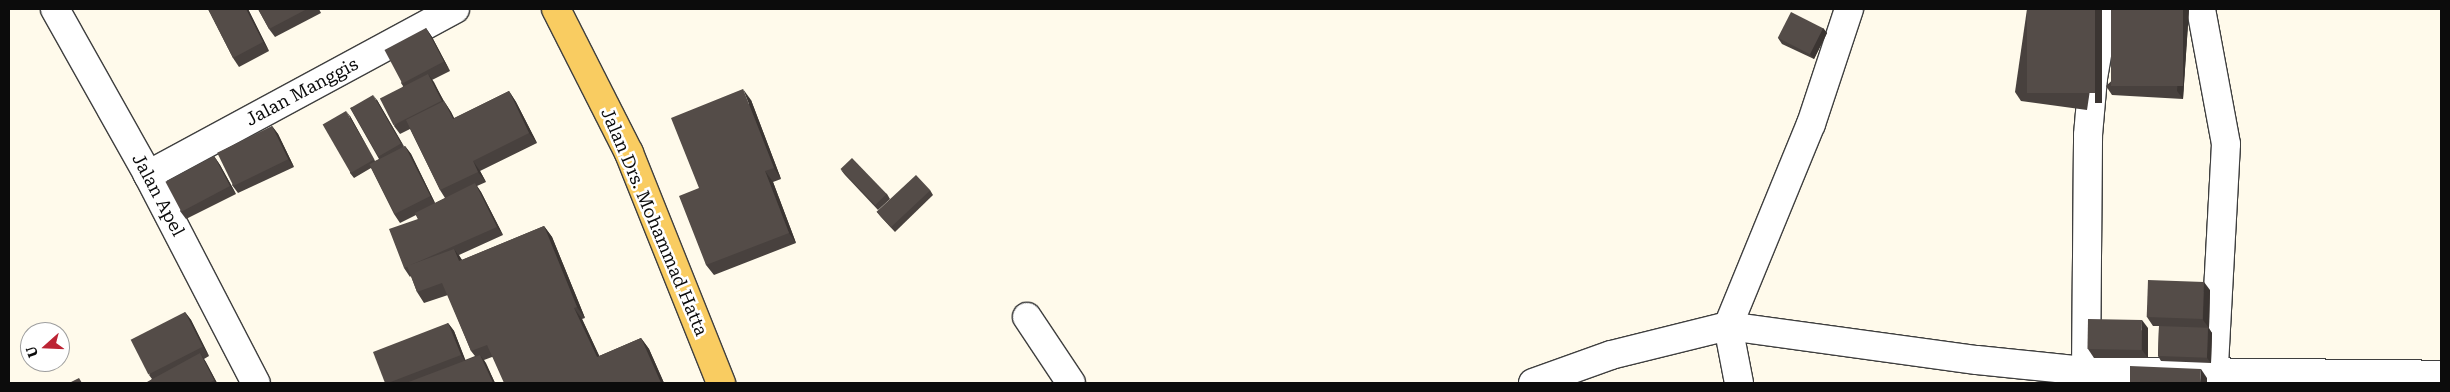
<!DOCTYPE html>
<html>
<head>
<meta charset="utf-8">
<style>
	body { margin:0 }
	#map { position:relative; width:2450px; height:392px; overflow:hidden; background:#fffaeb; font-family:"Roboto Serif",serif }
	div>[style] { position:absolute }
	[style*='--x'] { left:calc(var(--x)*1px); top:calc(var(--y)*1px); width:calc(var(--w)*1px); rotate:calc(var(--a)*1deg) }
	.roads { filter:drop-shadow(1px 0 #3f3f3f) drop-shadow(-1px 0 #3f3f3f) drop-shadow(0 1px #3f3f3f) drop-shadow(0 -1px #3f3f3f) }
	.minor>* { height:28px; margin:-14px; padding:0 14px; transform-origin:14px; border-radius:14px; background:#fff }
	.primary>* { height:28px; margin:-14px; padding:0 14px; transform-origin:14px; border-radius:14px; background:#f9cc61 }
	.wall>* { inset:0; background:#48413e }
	.shaded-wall>* { inset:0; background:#3b3532; transform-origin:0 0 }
	.building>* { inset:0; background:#544c48; transform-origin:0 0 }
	span { translate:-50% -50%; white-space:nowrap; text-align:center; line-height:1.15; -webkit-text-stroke:5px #fff; paint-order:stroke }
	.street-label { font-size:18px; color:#0c0c0c }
	.frame { position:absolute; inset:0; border:10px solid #0c0c0c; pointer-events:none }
	.north { position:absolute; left:20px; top:322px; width:50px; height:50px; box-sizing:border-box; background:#fff; border:1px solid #9e9e9e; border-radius:50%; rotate:250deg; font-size:14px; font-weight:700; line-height:20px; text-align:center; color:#0c0c0c }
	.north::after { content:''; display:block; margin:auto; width:18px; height:22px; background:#bc2434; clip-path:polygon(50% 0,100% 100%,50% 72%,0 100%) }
</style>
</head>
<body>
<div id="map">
	<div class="roads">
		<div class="minor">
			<div style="--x:55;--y:9;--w:190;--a:60.7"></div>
			<div style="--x:148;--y:175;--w:234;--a:62.6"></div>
			<div style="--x:2201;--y:9;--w:137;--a:79.5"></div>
			<div style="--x:2226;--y:144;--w:239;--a:93.1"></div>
			<div style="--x:148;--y:175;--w:349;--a:-28.4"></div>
			<div style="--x:1027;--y:317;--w:79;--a:56.3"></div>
			<div style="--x:2086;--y:371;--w:236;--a:-89.5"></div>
			<div style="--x:2088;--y:135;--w:57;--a:-85"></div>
			<div style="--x:2093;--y:78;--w:70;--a:-80.1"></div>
			<div style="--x:1533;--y:383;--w:83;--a:-19.7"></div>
			<div style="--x:1611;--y:355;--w:121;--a:-13.9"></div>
			<div style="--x:1728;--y:326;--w:251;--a:7.8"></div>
			<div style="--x:1977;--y:360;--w:110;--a:5.8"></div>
			<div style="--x:2086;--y:371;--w:355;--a:0.6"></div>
			<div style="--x:1739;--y:383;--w:58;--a:-100.9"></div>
			<div style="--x:1728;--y:326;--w:218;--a:-67.7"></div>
			<div style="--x:1811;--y:124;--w:121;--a:-71.7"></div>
		</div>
		<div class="primary">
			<div style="--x:556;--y:9;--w:161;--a:63.1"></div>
			<div style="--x:629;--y:153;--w:248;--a:68.2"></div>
		</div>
	</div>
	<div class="wall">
		<div style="clip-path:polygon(208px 9px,248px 9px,269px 51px,239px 67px,233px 58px)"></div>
		<div style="clip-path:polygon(258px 9px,319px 9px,321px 13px,275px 37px,269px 29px)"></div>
		<div style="clip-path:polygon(2027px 9px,2102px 9px,2087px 110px,2021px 101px,2015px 92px)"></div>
		<div style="clip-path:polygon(2189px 9px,2183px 99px,2112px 95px,2106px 86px)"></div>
		<div style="clip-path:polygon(426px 28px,432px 37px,450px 71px,432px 80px,444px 101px,451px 112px,454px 118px,509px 91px,516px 102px,537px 143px,480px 171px,486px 182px,477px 186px,481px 192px,503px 235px,459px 255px,462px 260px,544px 226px,552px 237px,585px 318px,582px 319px,599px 356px,641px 338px,649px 349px,664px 383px,492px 357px,484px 360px,495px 383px,385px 383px,448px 323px,454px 331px,465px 360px,475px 356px,471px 351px,448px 295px,424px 303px,417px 292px,411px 276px,410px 277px,404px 268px,418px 219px,416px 215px,400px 223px,394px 214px,371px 168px,354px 178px,350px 173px,350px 116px,375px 161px,379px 159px,350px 108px,377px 100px,404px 147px,405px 146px,411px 154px,435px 203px,445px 198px,440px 190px,410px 129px,400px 134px,394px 126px,403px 86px,401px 83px)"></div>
		<div style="clip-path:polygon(1823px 28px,1827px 33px,1814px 59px,1782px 44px,1778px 38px)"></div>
		<div style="clip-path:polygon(751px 100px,781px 179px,773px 182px,796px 243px,714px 275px,706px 265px,699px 188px)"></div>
		<div style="clip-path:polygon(272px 126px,278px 134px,294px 167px,238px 193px,232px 185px)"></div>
		<div style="clip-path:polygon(214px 156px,220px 165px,236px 194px,186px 219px,180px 211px)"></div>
		<div style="clip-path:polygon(841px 170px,887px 194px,890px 199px,878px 210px,845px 175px)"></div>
		<div style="clip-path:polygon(930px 190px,933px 195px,895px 232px,881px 217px,877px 212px)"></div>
		<div style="clip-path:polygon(2210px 290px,2209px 328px,2212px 333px,2211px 363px,2161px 361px,2158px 356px,2159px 326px,2153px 326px,2147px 317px)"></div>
		<div style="clip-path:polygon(185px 312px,191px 320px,209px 356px,204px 359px,217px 383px,147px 383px,152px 379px,149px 375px)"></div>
		<div style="clip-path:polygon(2148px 328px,2148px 358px,2094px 358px,2088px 349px)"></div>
	</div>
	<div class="shaded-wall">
		<div style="clip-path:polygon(246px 9px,248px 9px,269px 51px,263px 42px)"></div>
		<div style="left:2095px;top:9px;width:7px;height:94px"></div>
		<div style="clip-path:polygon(2183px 9px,2189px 9px,2183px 99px,2177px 91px)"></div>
		<div style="clip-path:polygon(426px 28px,432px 37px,450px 71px,444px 62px)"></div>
		<div style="clip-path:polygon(1823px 28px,1827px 33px,1814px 59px,1810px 54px)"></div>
		<div style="clip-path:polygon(428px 74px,434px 82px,448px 110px,442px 101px)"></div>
		<div style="clip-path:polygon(743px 89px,751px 100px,781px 179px,774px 168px)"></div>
		<div style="clip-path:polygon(509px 91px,516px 102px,537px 143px,529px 133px)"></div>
		<div style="clip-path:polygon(373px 95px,377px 100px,405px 148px,401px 143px)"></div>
		<div style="clip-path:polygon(444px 101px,451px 112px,460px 130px,453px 119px)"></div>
		<div style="clip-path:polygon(346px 111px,350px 116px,377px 164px,374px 159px)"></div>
		<div style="clip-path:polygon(272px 126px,278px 134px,294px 167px,288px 159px)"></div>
		<div style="clip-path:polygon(405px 146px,411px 154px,436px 205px,430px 196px)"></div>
		<div style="clip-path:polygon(214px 156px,220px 165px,236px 194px,230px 186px)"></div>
		<div style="clip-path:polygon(473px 161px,480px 171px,486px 182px,478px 172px)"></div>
		<div style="clip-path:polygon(765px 171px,773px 182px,796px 243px,789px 233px)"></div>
		<div style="clip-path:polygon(475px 183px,481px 192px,503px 235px,497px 227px)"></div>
		<div style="clip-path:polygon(544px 226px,552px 237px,585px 318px,577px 307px)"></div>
		<div style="clip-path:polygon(454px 249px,462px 260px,459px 261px)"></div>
		<div style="clip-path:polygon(2204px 282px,2210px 290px,2209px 328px,2203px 320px)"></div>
		<div style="clip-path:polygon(574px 308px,582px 319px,605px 368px,597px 357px)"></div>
		<div style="clip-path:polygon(185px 312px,191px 320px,209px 356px,203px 347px)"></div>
		<div style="clip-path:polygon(2142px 320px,2148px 328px,2148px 358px,2142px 350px)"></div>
		<div style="clip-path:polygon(448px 323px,454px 331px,467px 364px,461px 355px)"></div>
		<div style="clip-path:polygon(2208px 328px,2212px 333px,2211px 363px,2207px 358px)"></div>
		<div style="clip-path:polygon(641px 338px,649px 349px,664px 383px,661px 383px)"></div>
		<div style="clip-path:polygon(200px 353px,206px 362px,217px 383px,216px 383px,214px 380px)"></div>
		<div style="clip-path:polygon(480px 355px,486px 363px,495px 383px,493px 383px)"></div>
		<div style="clip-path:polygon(2201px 369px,2207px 378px,2207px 383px,2200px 383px)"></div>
	</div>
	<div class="building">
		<div style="clip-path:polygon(208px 9px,246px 9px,263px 42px,233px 58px)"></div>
		<div style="clip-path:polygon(258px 9px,307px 9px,269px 29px)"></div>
		<div style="left:2027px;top:9px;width:68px;height:84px"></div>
		<div style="left:2111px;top:9px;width:72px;height:77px"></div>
		<div style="left:1791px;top:12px;width:36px;height:29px;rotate:27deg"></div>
		<div style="left:426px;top:28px;width:38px;height:47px;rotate:62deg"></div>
		<div style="left:428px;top:74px;width:30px;height:54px;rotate:63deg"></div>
		<div style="clip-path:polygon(743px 89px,774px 168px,765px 171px,789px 233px,706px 265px,679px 196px,699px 188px,671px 118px)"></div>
		<div style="clip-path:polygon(509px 91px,529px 133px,473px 161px,478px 172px,440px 190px,406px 120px,444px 101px,453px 119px)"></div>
		<div style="left:373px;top:95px;width:56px;height:26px;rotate:60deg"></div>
		<div style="left:346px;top:111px;width:56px;height:27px;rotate:60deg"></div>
		<div style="left:272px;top:126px;width:37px;height:61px;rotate:64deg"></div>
		<div style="left:405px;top:146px;width:56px;height:40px;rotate:63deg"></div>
		<div style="left:214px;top:156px;width:34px;height:55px;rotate:62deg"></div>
		<div style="left:852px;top:158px;width:50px;height:16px;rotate:46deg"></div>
		<div style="left:916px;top:175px;width:21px;height:54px;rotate:47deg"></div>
		<div style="clip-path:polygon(475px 183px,497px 227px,404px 268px,389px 229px,418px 219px,415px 213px)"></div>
		<div style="clip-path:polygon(544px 226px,577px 307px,574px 308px,597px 357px,641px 338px,661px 383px,504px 383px,487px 345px,471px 351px,442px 283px,417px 292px,407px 266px,454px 249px,459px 261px)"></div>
		<div style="left:2148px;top:280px;width:56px;height:37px;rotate:2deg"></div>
		<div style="left:185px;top:312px;width:39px;height:61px;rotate:63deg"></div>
		<div style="left:2088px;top:319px;width:54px;height:30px;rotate:1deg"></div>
		<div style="clip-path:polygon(448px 323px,461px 355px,388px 383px,385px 383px,373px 352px)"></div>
		<div style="left:2159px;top:326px;width:49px;height:30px;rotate:2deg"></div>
		<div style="clip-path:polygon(200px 353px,214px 380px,209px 383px,147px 383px,147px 382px)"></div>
		<div style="clip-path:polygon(480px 355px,493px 383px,406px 383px)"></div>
		<div style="clip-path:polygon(2130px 366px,2201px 369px,2200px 383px,2130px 383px)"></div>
		<div style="clip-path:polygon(79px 378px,82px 383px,69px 383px)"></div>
	</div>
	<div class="street-label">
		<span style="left:302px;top:92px;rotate:-28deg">Jalan Manggis</span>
		<span style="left:158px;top:195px;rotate:62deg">Jalan Apel</span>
		<span style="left:654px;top:222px;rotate:67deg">Jalan Drs. Mohammad Hatta</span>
	</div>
	<div class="frame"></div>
	<div class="north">U</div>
</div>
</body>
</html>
